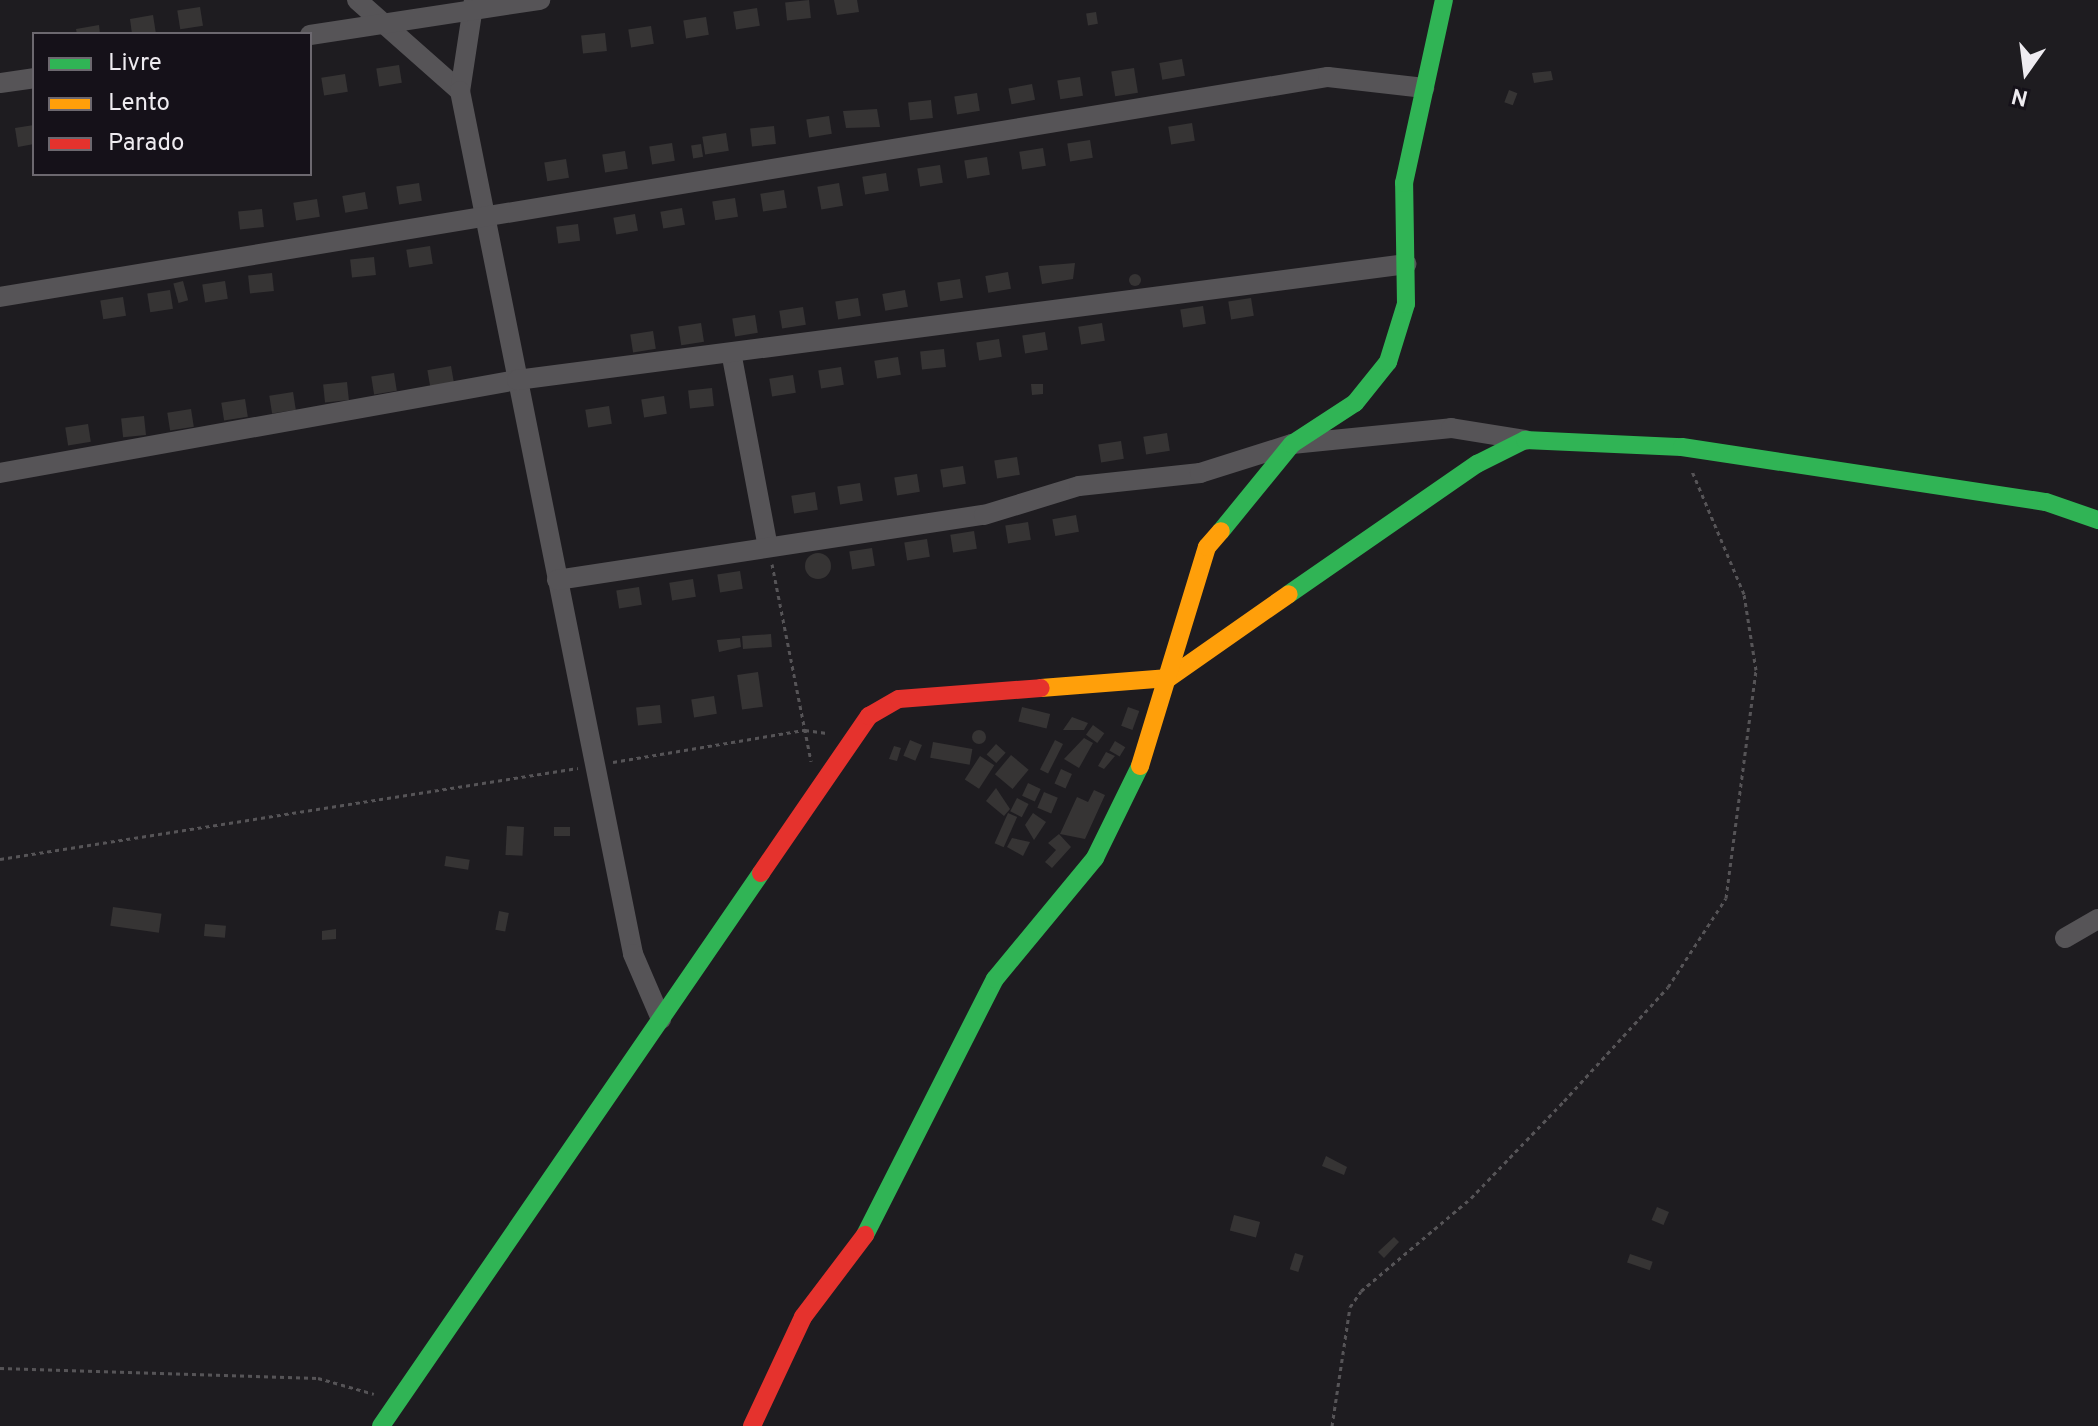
<!DOCTYPE html>
<html>
<head>
<meta charset="utf-8">
<style>
	body { margin:0 }
	#map { position:relative; width:2098px; height:1426px; overflow:hidden; background:#1e1c20; font-family:Overpass,sans-serif }
	div>[style] { position:absolute }
	[style*='--x'] { left:calc(var(--x)*1px); top:calc(var(--y)*1px); width:calc(var(--w)*1px); rotate:calc(var(--a)*1deg) }
	.building>* { inset:0; background:#363434; transform-origin:0 0 }
	.round { border-radius:50% }
	.path>* { height:3px; margin-top:-1.5px; transform-origin:0; background:repeating-linear-gradient(90deg,#565457 0 4px,transparent 0 8px) }
	.street>* { height:20px; margin:-10px; padding:0 10px; transform-origin:10px; border-radius:10px; background:#565457 }
	.fast>* { height:18px; margin:-9px; padding:0 9px; transform-origin:9px; border-radius:9px; background:#30b455 }
	.slow>* { height:18px; margin:-9px; padding:0 9px; transform-origin:9px; border-radius:9px; background:#ff9f0a }
	.jam>* { height:18px; margin:-9px; padding:0 9px; transform-origin:9px; border-radius:9px; background:#e5322d }
	span { translate:-50% -50%; white-space:nowrap; text-align:center; line-height:1.15; -webkit-text-stroke:8px #151119; paint-order:stroke }
	.legend { position:absolute; left:32px; top:32px; width:280px; height:144px; box-sizing:border-box; background:#151119; border:2px solid #6c686f; margin:0; padding:10px 14px; list-style:none; font-size:24px; color:#eeebf0 }
	.legend li { display:flex; align-items:center; gap:16px; height:40px }
	.legend b { width:40px; border:2px solid #6c686f }
	.north { position:absolute; left:1986px; top:32px; width:80px; height:80px; -webkit-text-stroke:6px #151119; paint-order:stroke; rotate:194deg; font-size:22px; font-weight:700; line-height:32px; text-align:center; color:#eeebf0 }
	.north::after { content:''; display:block; margin:auto; width:28px; height:36px; background:#eeebf0; clip-path:polygon(50% 0,100% 100%,50% 72%,0 100%) }
</style>
</head>
<body>
<div id="map">
	<div class="building">
		<div style="left:809px;top:0;width:18px;height:24px;rotate:84deg"></div>
		<div style="clip-path:polygon(834px 0,857px 0,859px 12px,837px 15px)"></div>
		<div style="left:200px;top:7px;width:19px;height:23px;rotate:81deg"></div>
		<div style="left:757px;top:8px;width:18px;height:24px;rotate:81deg"></div>
		<div style="left:1096px;top:12px;width:12px;height:10px;rotate:81deg"></div>
		<div style="clip-path:polygon(153px 15px,156px 34px,132px 34px,130px 19px)"></div>
		<div style="left:706px;top:17px;width:18px;height:23px;rotate:81deg"></div>
		<div style="clip-path:polygon(99px 25px,100px 34px,77px 34px,76px 29px)"></div>
		<div style="left:651px;top:26px;width:18px;height:23px;rotate:81deg"></div>
		<div style="left:605px;top:33px;width:18px;height:24px;rotate:84deg"></div>
		<div style="left:1182px;top:59px;width:17px;height:23px;rotate:80deg"></div>
		<div style="left:399px;top:65px;width:18px;height:23px;rotate:81deg"></div>
		<div style="left:1134px;top:68px;width:25px;height:23px;rotate:81deg"></div>
		<div style="clip-path:polygon(1551px 71px,1553px 80px,1534px 83px,1532px 73px)"></div>
		<div style="left:345px;top:74px;width:18px;height:24px;rotate:81deg"></div>
		<div style="left:1080px;top:77px;width:19px;height:23px;rotate:81deg"></div>
		<div style="left:1032px;top:84px;width:16px;height:24px;rotate:79deg"></div>
		<div style="left:1509px;top:90px;width:9px;height:13px;rotate:21deg"></div>
		<div style="left:977px;top:93px;width:18px;height:23px;rotate:81deg"></div>
		<div style="left:931px;top:100px;width:18px;height:23px;rotate:84deg"></div>
		<div style="clip-path:polygon(877px 109px,880px 127px,846px 128px,843px 111px)"></div>
		<div style="left:829px;top:116px;width:18px;height:23px;rotate:81deg"></div>
		<div style="left:1192px;top:123px;width:18px;height:24px;rotate:81deg"></div>
		<div style="clip-path:polygon(34px 125px,34px 144px,18px 147px,15px 128px)"></div>
		<div style="left:774px;top:126px;width:18px;height:24px;rotate:84deg"></div>
		<div style="left:726px;top:133px;width:18px;height:24px;rotate:81deg"></div>
		<div style="left:1090px;top:140px;width:18px;height:23px;rotate:81deg"></div>
		<div style="left:672px;top:143px;width:18px;height:23px;rotate:81deg"></div>
		<div style="left:701px;top:144px;width:13px;height:10px;rotate:81deg"></div>
		<div style="left:1043px;top:148px;width:18px;height:24px;rotate:81deg"></div>
		<div style="left:625px;top:151px;width:18px;height:23px;rotate:81deg"></div>
		<div style="left:987px;top:157px;width:18px;height:23px;rotate:81deg"></div>
		<div style="left:566px;top:159px;width:19px;height:22px;rotate:81deg"></div>
		<div style="left:940px;top:165px;width:18px;height:23px;rotate:81deg"></div>
		<div style="left:886px;top:173px;width:18px;height:24px;rotate:81deg"></div>
		<div style="left:419px;top:183px;width:18px;height:23px;rotate:81deg"></div>
		<div style="left:839px;top:183px;width:23px;height:22px;rotate:80deg"></div>
		<div style="left:784px;top:190px;width:18px;height:24px;rotate:81deg"></div>
		<div style="left:365px;top:192px;width:17px;height:23px;rotate:80deg"></div>
		<div style="left:735px;top:198px;width:19px;height:23px;rotate:81deg"></div>
		<div style="left:317px;top:199px;width:18px;height:24px;rotate:81deg"></div>
		<div style="left:682px;top:208px;width:17px;height:22px;rotate:80deg"></div>
		<div style="left:262px;top:209px;width:18px;height:24px;rotate:84deg"></div>
		<div style="left:635px;top:214px;width:17px;height:22px;rotate:80deg"></div>
		<div style="left:578px;top:224px;width:17px;height:22px;rotate:83deg"></div>
		<div style="left:430px;top:246px;width:18px;height:24px;rotate:81deg"></div>
		<div style="left:374px;top:257px;width:18px;height:24px;rotate:84deg"></div>
		<div style="clip-path:polygon(1075px 263px,1073px 279px,1042px 284px,1039px 266px)"></div>
		<div style="left:1008px;top:272px;width:17px;height:23px;rotate:80deg"></div>
		<div style="left:272px;top:273px;width:18px;height:24px;rotate:84deg"></div>
		<div class="round" style="left:1129px;top:274px;width:12px;height:12px"></div>
		<div style="left:960px;top:279px;width:19px;height:23px;rotate:81deg"></div>
		<div style="left:183px;top:281px;width:20px;height:10px;rotate:75deg"></div>
		<div style="left:225px;top:281px;width:18px;height:23px;rotate:81deg"></div>
		<div style="left:170px;top:290px;width:19px;height:23px;rotate:81deg"></div>
		<div style="left:905px;top:290px;width:17px;height:23px;rotate:80deg"></div>
		<div style="left:123px;top:297px;width:19px;height:23px;rotate:81deg"></div>
		<div style="left:858px;top:298px;width:18px;height:23px;rotate:81deg"></div>
		<div style="left:1251px;top:298px;width:18px;height:23px;rotate:81deg"></div>
		<div style="left:1203px;top:306px;width:18px;height:23px;rotate:81deg"></div>
		<div style="left:803px;top:307px;width:18px;height:24px;rotate:81deg"></div>
		<div style="left:755px;top:315px;width:18px;height:23px;rotate:81deg"></div>
		<div style="left:701px;top:323px;width:19px;height:23px;rotate:81deg"></div>
		<div style="left:1102px;top:323px;width:18px;height:24px;rotate:81deg"></div>
		<div style="left:653px;top:331px;width:18px;height:23px;rotate:81deg"></div>
		<div style="left:1045px;top:332px;width:18px;height:23px;rotate:81deg"></div>
		<div style="left:999px;top:339px;width:18px;height:23px;rotate:81deg"></div>
		<div style="left:944px;top:349px;width:18px;height:24px;rotate:84deg"></div>
		<div style="left:898px;top:357px;width:18px;height:24px;rotate:81deg"></div>
		<div style="left:451px;top:366px;width:17px;height:24px;rotate:80deg"></div>
		<div style="left:841px;top:367px;width:18px;height:23px;rotate:81deg"></div>
		<div style="left:394px;top:373px;width:18px;height:23px;rotate:81deg"></div>
		<div style="left:793px;top:375px;width:18px;height:24px;rotate:81deg"></div>
		<div style="left:347px;top:382px;width:18px;height:24px;rotate:84deg"></div>
		<div style="clip-path:polygon(1031px 384px,1043px 384px,1043px 394px,1032px 395px)"></div>
		<div style="left:712px;top:388px;width:18px;height:24px;rotate:84deg"></div>
		<div style="left:293px;top:392px;width:18px;height:24px;rotate:81deg"></div>
		<div style="left:664px;top:396px;width:18px;height:23px;rotate:81deg"></div>
		<div style="left:245px;top:399px;width:18px;height:24px;rotate:81deg"></div>
		<div style="left:609px;top:406px;width:18px;height:24px;rotate:81deg"></div>
		<div style="left:191px;top:409px;width:18px;height:24px;rotate:81deg"></div>
		<div style="left:144px;top:416px;width:19px;height:23px;rotate:84deg"></div>
		<div style="left:88px;top:424px;width:18px;height:23px;rotate:81deg"></div>
		<div style="left:1167px;top:433px;width:18px;height:24px;rotate:81deg"></div>
		<div style="left:1121px;top:441px;width:18px;height:23px;rotate:81deg"></div>
		<div style="left:1017px;top:457px;width:18px;height:23px;rotate:81deg"></div>
		<div style="left:963px;top:466px;width:18px;height:23px;rotate:81deg"></div>
		<div style="left:917px;top:474px;width:18px;height:23px;rotate:81deg"></div>
		<div style="left:860px;top:483px;width:18px;height:23px;rotate:81deg"></div>
		<div style="left:815px;top:492px;width:18px;height:24px;rotate:81deg"></div>
		<div style="left:1076px;top:515px;width:17px;height:24px;rotate:80deg"></div>
		<div style="left:1028px;top:522px;width:18px;height:23px;rotate:81deg"></div>
		<div style="left:974px;top:531px;width:18px;height:24px;rotate:81deg"></div>
		<div style="left:927px;top:539px;width:18px;height:23px;rotate:81deg"></div>
		<div style="left:872px;top:548px;width:18px;height:23px;rotate:81deg"></div>
		<div class="round" style="left:805px;top:553px;width:26px;height:26px"></div>
		<div style="left:740px;top:571px;width:18px;height:23px;rotate:81deg"></div>
		<div style="left:693px;top:579px;width:18px;height:24px;rotate:81deg"></div>
		<div style="left:639px;top:587px;width:18px;height:23px;rotate:81deg"></div>
		<div style="left:771px;top:634px;width:13px;height:29px;rotate:86deg"></div>
		<div style="clip-path:polygon(740px 638px,741px 647px,719px 652px,717px 640px)"></div>
		<div style="left:758px;top:672px;width:35px;height:21px;rotate:82deg"></div>
		<div style="left:714px;top:696px;width:18px;height:23px;rotate:81deg"></div>
		<div style="left:660px;top:705px;width:18px;height:24px;rotate:84deg"></div>
		<div style="left:1022px;top:707px;width:29px;height:15px;rotate:14deg"></div>
		<div style="left:1128px;top:707px;width:12px;height:20px;rotate:20deg"></div>
		<div style="clip-path:polygon(1072px 717px,1088px 723px,1084px 730px,1063px 730px)"></div>
		<div style="left:1093px;top:725px;width:14px;height:12px;rotate:36deg"></div>
		<div class="round" style="left:972px;top:730px;width:14px;height:14px"></div>
		<div style="clip-path:polygon(1084px 738px,1093px 743px,1079px 768px,1064px 759px)"></div>
		<div style="left:910px;top:740px;width:13px;height:17px;rotate:23deg"></div>
		<div style="left:1055px;top:740px;width:9px;height:33px;rotate:27deg"></div>
		<div style="left:1115px;top:741px;width:12px;height:11px;rotate:31deg"></div>
		<div style="left:933px;top:742px;width:40px;height:16px;rotate:10deg"></div>
		<div style="left:996px;top:744px;width:13px;height:14px;rotate:42deg"></div>
		<div style="clip-path:polygon(894px 746px,901px 748px,897px 761px,889px 759px)"></div>
		<div style="clip-path:polygon(1106px 752px,1115px 756px,1104px 769px,1098px 766px)"></div>
		<div style="left:1011px;top:755px;width:23px;height:25px;rotate:40deg"></div>
		<div style="left:980px;top:756px;width:17px;height:28px;rotate:33deg"></div>
		<div style="left:1061px;top:769px;width:12px;height:16px;rotate:24deg"></div>
		<div style="left:1028px;top:783px;width:14px;height:14px;rotate:25deg"></div>
		<div style="clip-path:polygon(996px 788px,1010px 809px,1004px 816px,986px 801px)"></div>
		<div style="clip-path:polygon(1094px 790px,1105px 795px,1085px 839px,1060px 834px,1077px 797px,1088px 802px)"></div>
		<div style="left:1044px;top:792px;width:15px;height:17px;rotate:23deg"></div>
		<div style="left:1017px;top:798px;width:13px;height:15px;rotate:27deg"></div>
		<div style="left:1008px;top:813px;width:10px;height:33px;rotate:24deg"></div>
		<div style="clip-path:polygon(1033px 813px,1046px 822px,1034px 840px,1025px 825px)"></div>
		<div style="left:507px;top:826px;width:17px;height:29px;rotate:3deg"></div>
		<div style="left:570px;top:827px;width:9px;height:16px;rotate:90deg"></div>
		<div style="clip-path:polygon(1059px 834px,1071px 847px,1052px 868px,1045px 862px,1056px 850px,1048px 843px)"></div>
		<div style="clip-path:polygon(1012px 838px,1030px 842px,1023px 856px,1007px 847px)"></div>
		<div style="left:446px;top:856px;width:24px;height:10px;rotate:9deg"></div>
		<div style="left:113px;top:907px;width:49px;height:19px;rotate:8deg"></div>
		<div style="left:499px;top:911px;width:10px;height:19px;rotate:11deg"></div>
		<div style="left:205px;top:924px;width:21px;height:12px;rotate:5deg"></div>
		<div style="clip-path:polygon(336px 929px,336px 939px,322px 940px,322px 931px)"></div>
		<div style="clip-path:polygon(1326px 1156px,1347px 1167px,1344px 1175px,1322px 1166px)"></div>
		<div style="left:1657px;top:1207px;width:13px;height:14px;rotate:23deg"></div>
		<div style="left:1234px;top:1215px;width:27px;height:16px;rotate:15deg"></div>
		<div style="clip-path:polygon(1394px 1237px,1399px 1242px,1384px 1258px,1378px 1252px)"></div>
		<div style="left:1295px;top:1253px;width:9px;height:17px;rotate:18deg"></div>
		<div style="left:1630px;top:1254px;width:24px;height:9px;rotate:19deg"></div>
	</div>
	<div class="path">
		<div style="--x:772;--y:564;--w:201;--a:78.8"></div>
		<div style="--x:613;--y:762;--w:195;--a:-9.5"></div>
		<div style="--x:805;--y:730;--w:22;--a:8"></div>
		<div style="--x:0;--y:859;--w:585;--a:-8.95"></div>
		<div style="--x:0;--y:1368;--w:318;--a:1.8"></div>
		<div style="--x:318;--y:1378;--w:58;--a:15.9"></div>
		<div style="--x:1332;--y:1426;--w:120;--a:-81.4"></div>
		<div style="--x:1350;--y:1307;--w:19;--a:-55"></div>
		<div style="--x:1361;--y:1291;--w:144;--a:-40.2"></div>
		<div style="--x:1471;--y:1198;--w:134;--a:-46.2"></div>
		<div style="--x:1564;--y:1101;--w:154;--a:-47.6"></div>
		<div style="--x:1668;--y:987;--w:106;--a:-56.9"></div>
		<div style="--x:1726;--y:898;--w:230;--a:-82.5"></div>
		<div style="--x:1756;--y:670;--w:77;--a:-99"></div>
		<div style="--x:1744;--y:594;--w:134;--a:-112.9"></div>
	</div>
	<div class="street">
		<div style="--x:357;--y:0;--w:137;--a:41.5"></div>
		<div style="--x:474;--y:0;--w:92;--a:98.7"></div>
		<div style="--x:460;--y:91;--w:880;--a:78.66"></div>
		<div style="--x:633;--y:954;--w:71;--a:66.7"></div>
		<div style="--x:310;--y:35;--w:233;--a:-8.7"></div>
		<div style="--x:0;--y:83;--w:34;--a:-8"></div>
		<div style="--x:0;--y:297;--w:1346;--a:-9.41"></div>
		<div style="--x:1328;--y:77;--w:97;--a:6.5"></div>
		<div style="--x:732;--y:357;--w:193;--a:79.3"></div>
		<div style="--x:0;--y:473;--w:525;--a:-10.2"></div>
		<div style="--x:517;--y:380;--w:897;--a:-7.43"></div>
		<div style="--x:557;--y:580;--w:432;--a:-8.7"></div>
		<div style="--x:984;--y:515;--w:99;--a:-17"></div>
		<div style="--x:1079;--y:486;--w:122;--a:-6.1"></div>
		<div style="--x:1200;--y:473;--w:96;--a:-17.5"></div>
		<div style="--x:1292;--y:444;--w:160;--a:-5.7"></div>
		<div style="--x:1451;--y:428;--w:75;--a:9.2"></div>
		<div style="--x:2065;--y:938;--w:38;--a:-30"></div>
	</div>
	<div class="fast">
		<div style="--x:1221;--y:531;--w:112;--a:-50.8"></div>
		<div style="--x:1292;--y:444;--w:75;--a:-33.1"></div>
		<div style="--x:1355;--y:403;--w:53;--a:-51.2"></div>
		<div style="--x:1388;--y:362;--w:61;--a:-72.8"></div>
		<div style="--x:1406;--y:304;--w:121;--a:-90.9"></div>
		<div style="--x:1404;--y:183;--w:187;--a:-77.7"></div>
		<div style="--x:1289;--y:594;--w:229;--a:-34.7"></div>
		<div style="--x:1477;--y:464;--w:54;--a:-26.6"></div>
		<div style="--x:1525;--y:440;--w:157;--a:2.6"></div>
		<div style="--x:1682;--y:447;--w:368;--a:8.6"></div>
		<div style="--x:2046;--y:502;--w:55;--a:19.1"></div>
		<div style="--x:865;--y:1235;--w:287;--a:-63.1"></div>
		<div style="--x:995;--y:979;--w:157;--a:-50.4"></div>
		<div style="--x:1095;--y:858;--w:102;--a:-63.9"></div>
		<div style="--x:381;--y:1426;--w:671;--a:-55.5"></div>
	</div>
	<div class="slow">
		<div style="--x:1041;--y:688;--w:128;--a:-4.5"></div>
		<div style="--x:1169;--y:678;--w:146;--a:-35"></div>
		<div style="--x:1140;--y:766;--w:229;--a:-73"></div>
		<div style="--x:1207;--y:547;--w:21;--a:-49"></div>
	</div>
	<div class="jam">
		<div style="--x:761;--y:873;--w:191;--a:-55.5"></div>
		<div style="--x:869;--y:716;--w:34;--a:-30"></div>
		<div style="--x:899;--y:699;--w:142;--a:-4.4"></div>
		<div style="--x:752;--y:1426;--w:120;--a:-64.9"></div>
		<div style="--x:803;--y:1317;--w:103;--a:-52.9"></div>
	</div>
	<ul class="legend">
	<li><b style="height:10px;background:#30b455"></b>Livre</li>
	<li><b style="height:10px;background:#ff9f0a"></b>Lento</li>
	<li><b style="height:10px;background:#e5322d"></b>Parado</li>
	</ul>
	<div class="north">N</div>
</div>
</body>
</html>
